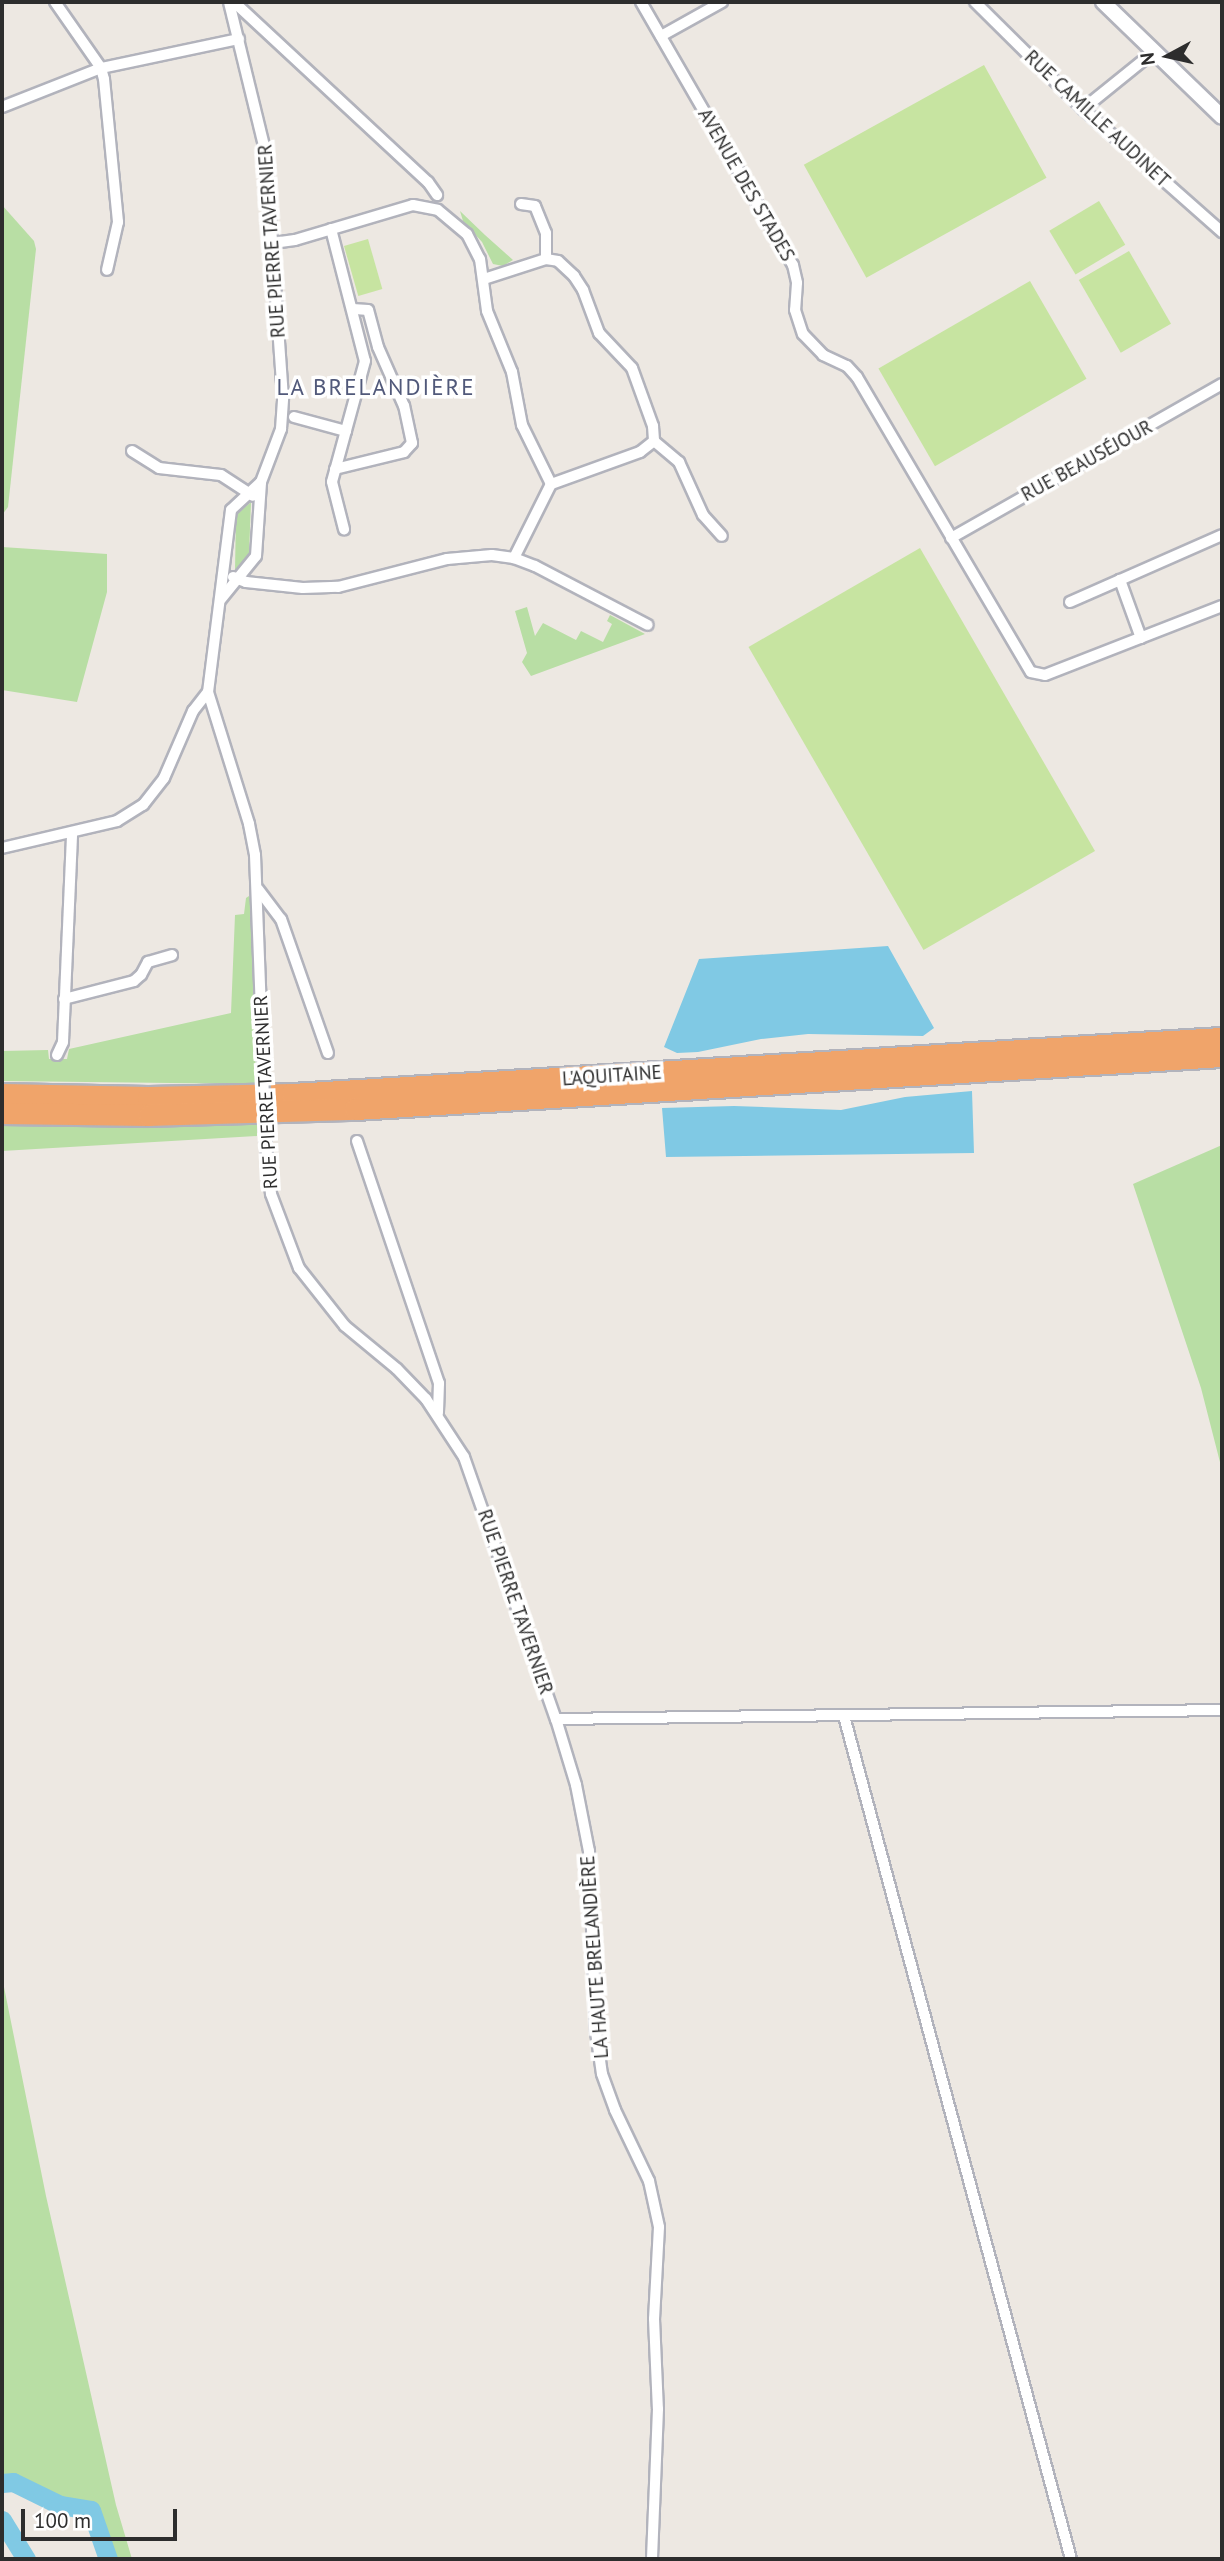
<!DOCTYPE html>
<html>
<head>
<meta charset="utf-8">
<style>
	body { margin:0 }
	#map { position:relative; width:1224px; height:2561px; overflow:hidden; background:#ede8e2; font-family:"PT Sans",sans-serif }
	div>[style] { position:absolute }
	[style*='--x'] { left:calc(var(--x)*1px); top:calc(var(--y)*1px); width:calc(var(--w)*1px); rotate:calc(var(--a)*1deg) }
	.green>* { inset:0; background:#b8dea4 }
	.pitch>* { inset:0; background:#c7e4a1; transform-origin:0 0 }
	.water>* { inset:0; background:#80c9e4 }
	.river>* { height:19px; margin:-9.5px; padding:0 9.5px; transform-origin:9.5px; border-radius:9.5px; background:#80c9e4 }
	.roads { filter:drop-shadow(2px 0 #b2b3bc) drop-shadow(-2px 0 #b2b3bc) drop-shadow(0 2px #b2b3bc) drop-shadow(0 -2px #b2b3bc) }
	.minor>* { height:10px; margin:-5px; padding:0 5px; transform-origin:5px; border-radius:5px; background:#fff }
	.tertiary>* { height:14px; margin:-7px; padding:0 7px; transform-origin:7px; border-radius:7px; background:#fff }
	.motorway>* { height:21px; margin:-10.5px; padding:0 10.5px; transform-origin:10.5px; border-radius:10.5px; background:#f0a46a }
	.bridges { filter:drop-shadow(2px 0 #b2b3bc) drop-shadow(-2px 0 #b2b3bc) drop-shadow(0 2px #b2b3bc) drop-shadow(0 -2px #b2b3bc) }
	.minor-bridge>* { height:10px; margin:-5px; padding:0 5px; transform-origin:5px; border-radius:5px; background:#fff }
	span { translate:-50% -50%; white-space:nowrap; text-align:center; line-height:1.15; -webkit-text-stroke:7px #fff; paint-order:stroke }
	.street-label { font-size:19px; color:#2d2d2d }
	.quarter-label { font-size:23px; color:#51597a; letter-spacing:2px }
	.frame { position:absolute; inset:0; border:4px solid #2d2d2d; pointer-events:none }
	.north { position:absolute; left:1133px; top:21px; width:70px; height:70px; -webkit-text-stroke:5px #fff; paint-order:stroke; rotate:262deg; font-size:19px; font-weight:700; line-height:28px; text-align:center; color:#2d2d2d }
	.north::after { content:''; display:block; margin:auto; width:24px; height:32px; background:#2d2d2d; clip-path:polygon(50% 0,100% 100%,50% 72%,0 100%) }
	.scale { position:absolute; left:21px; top:2509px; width:156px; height:32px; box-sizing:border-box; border:4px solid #2d2d2d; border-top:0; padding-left:9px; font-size:21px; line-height:24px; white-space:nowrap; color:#2d2d2d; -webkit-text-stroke:5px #fff; paint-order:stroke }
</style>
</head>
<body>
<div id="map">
	<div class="green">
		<div style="clip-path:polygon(2px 205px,34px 241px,36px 249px,8px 507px,2px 515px)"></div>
		<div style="clip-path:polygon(460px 211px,485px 235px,513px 260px,503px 266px,493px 264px,482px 242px,463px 221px)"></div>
		<div style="clip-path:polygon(251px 502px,249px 554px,241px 567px,235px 570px,236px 515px)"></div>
		<div style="clip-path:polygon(2px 547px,107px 554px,107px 592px,77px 702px,2px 690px)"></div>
		<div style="clip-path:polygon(527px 607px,535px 636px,543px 623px,576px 640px,581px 631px,603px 642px,612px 624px,607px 621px,610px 615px,645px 634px,531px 676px,522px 662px,527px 653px,515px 611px)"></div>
		<div style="clip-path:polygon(249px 896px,253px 906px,256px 1084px,2px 1081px,2px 1051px,48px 1050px,49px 1059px,67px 1059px,69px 1049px,231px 1013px,235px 915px,244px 914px,246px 898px)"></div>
		<div style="clip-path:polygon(257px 1123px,257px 1136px,2px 1151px,2px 1124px)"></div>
		<div style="clip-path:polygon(1222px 1145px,1222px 1470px,1201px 1388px,1133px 1184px)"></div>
		<div style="clip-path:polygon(2px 1977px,46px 2196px,116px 2505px,132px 2559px,113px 2559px,98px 2505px,56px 2499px,12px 2475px,2px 2476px)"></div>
	</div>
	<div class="pitch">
		<div style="left:984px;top:65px;width:129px;height:206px;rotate:61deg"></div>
		<div style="left:1099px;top:201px;width:51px;height:58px;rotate:59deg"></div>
		<div style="left:368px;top:239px;width:52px;height:25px;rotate:74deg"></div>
		<div style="left:1129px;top:251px;width:84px;height:58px;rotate:60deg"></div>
		<div style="left:1030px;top:281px;width:113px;height:175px;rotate:60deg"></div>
		<div style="left:920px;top:548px;width:350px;height:198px;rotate:60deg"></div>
	</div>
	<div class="water">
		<div style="clip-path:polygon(888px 946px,934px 1028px,923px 1036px,808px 1034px,761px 1039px,698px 1052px,677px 1053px,664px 1047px,699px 959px)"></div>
		<div style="clip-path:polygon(972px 1091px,974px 1153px,666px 1157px,662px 1108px,734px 1106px,841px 1110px,905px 1097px)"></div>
		<div style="clip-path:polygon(12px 2475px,56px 2499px,98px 2505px,113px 2559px,107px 2559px,92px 2511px,58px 2505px,15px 2483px,2px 2484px,2px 2476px)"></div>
	</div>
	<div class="river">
		<div style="--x:2;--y:2483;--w:11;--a:-5"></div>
		<div style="--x:13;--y:2482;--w:52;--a:26.1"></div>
		<div style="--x:60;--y:2505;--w:31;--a:9"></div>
		<div style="--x:91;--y:2510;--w:52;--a:70.9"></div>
		<div style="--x:2;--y:2520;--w:46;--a:58.4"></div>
	</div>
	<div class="roads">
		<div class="minor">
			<div style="--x:55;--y:2;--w:80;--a:55.1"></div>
			<div style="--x:101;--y:68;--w:11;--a:75"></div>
			<div style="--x:104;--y:79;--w:144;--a:84.4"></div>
			<div style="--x:118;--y:222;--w:49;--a:102.9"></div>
			<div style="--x:234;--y:2;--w:265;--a:42.9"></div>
			<div style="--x:428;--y:182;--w:16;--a:55"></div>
			<div style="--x:641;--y:2;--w:304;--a:60"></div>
			<div style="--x:793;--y:265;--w:18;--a:77"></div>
			<div style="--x:797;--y:283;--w:27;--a:94"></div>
			<div style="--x:795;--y:310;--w:25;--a:72"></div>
			<div style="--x:803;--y:334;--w:29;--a:46"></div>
			<div style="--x:823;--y:355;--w:26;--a:25"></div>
			<div style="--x:847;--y:366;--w:15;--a:48"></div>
			<div style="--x:857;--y:377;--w:342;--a:59.5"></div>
			<div style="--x:1031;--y:672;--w:14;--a:12"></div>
			<div style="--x:1045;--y:675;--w:190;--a:-21.3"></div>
			<div style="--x:975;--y:2;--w:152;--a:44.7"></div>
			<div style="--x:1083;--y:109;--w:186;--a:41.5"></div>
			<div style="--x:661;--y:36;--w:70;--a:-29.1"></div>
			<div style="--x:2;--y:107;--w:106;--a:-21.5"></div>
			<div style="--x:101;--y:68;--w:141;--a:-11.9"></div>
			<div style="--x:1083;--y:109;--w:92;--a:-38.9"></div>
			<div style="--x:521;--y:204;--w:14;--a:8"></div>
			<div style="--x:535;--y:206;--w:29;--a:68"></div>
			<div style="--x:546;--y:233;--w:26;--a:90"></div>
			<div style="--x:331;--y:229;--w:136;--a:75.6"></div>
			<div style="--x:365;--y:361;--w:125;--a:105.3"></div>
			<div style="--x:332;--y:482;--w:49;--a:75.7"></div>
			<div style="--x:273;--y:243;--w:22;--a:-8"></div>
			<div style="--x:295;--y:240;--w:123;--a:-16.5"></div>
			<div style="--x:413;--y:205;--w:25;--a:11"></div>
			<div style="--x:438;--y:210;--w:38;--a:40"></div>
			<div style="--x:467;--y:234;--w:28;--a:63"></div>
			<div style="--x:480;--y:259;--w:52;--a:82.3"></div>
			<div style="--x:487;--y:311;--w:66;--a:67.7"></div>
			<div style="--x:512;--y:372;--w:54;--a:79.3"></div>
			<div style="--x:522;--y:425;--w:66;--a:63.8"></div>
			<div style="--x:551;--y:484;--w:83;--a:116.6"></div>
			<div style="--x:484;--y:279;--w:65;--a:-17.9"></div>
			<div style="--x:546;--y:259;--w:12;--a:9"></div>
			<div style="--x:558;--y:261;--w:22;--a:43"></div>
			<div style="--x:574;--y:276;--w:17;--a:57"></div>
			<div style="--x:583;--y:290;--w:46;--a:69.6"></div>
			<div style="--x:599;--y:333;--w:48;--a:46.7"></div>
			<div style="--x:632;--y:368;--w:62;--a:70.1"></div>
			<div style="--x:653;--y:426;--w:15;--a:86"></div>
			<div style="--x:654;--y:441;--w:18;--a:142"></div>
			<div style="--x:640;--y:452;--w:95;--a:160.2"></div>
			<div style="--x:294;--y:417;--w:54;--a:15.1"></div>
			<div style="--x:654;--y:441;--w:33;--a:40"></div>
			<div style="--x:679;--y:462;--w:58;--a:65.6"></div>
			<div style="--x:703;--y:515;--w:28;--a:48"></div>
			<div style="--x:132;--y:451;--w:32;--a:32"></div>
			<div style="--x:159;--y:468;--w:62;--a:6.4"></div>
			<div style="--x:221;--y:475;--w:38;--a:33"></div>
			<div style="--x:335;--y:469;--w:71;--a:-13.8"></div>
			<div style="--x:404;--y:452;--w:12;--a:-48"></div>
			<div style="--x:412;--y:443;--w:38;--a:-102"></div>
			<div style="--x:404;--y:406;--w:64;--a:-113.8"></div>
			<div style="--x:378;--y:347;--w:38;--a:-105"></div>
			<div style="--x:368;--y:310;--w:16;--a:-176"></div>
			<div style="--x:261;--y:482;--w:41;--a:137"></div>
			<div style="--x:231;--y:510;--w:183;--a:97.2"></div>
			<div style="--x:208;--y:692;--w:138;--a:72.7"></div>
			<div style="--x:249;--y:824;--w:32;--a:79"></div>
			<div style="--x:255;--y:855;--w:213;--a:87.8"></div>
			<div style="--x:951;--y:538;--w:312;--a:-29.6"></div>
			<div style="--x:233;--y:577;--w:14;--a:21"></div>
			<div style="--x:246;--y:582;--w:57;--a:6"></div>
			<div style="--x:303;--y:588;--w:35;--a:-2"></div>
			<div style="--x:338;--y:587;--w:113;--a:-14.4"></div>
			<div style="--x:447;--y:559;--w:45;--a:-5.1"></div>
			<div style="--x:492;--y:555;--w:22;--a:8"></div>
			<div style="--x:514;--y:558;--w:22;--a:21"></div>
			<div style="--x:535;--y:566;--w:127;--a:27.6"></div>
			<div style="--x:221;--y:599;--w:55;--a:-50.9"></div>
			<div style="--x:256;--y:556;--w:74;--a:-86.1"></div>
			<div style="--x:261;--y:482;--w:57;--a:-69.3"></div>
			<div style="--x:281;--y:429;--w:31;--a:-86"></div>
			<div style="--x:283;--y:398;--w:245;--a:-94"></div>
			<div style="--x:266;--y:154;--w:156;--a:-103.7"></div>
			<div style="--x:1070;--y:602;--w:55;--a:-23.7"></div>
			<div style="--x:1141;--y:638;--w:62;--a:-109.9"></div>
			<div style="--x:1120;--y:580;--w:111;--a:-23.8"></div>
			<div style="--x:2;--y:848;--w:118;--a:-13.2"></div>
			<div style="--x:117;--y:821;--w:31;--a:-32"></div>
			<div style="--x:143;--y:805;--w:34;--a:-52"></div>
			<div style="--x:164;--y:778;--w:73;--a:-66.6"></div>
			<div style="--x:193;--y:711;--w:24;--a:-52"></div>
			<div style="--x:258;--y:889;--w:38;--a:53"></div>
			<div style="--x:281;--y:919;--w:142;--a:70.7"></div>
			<div style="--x:64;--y:999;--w:72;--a:-14.4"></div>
			<div style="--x:134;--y:981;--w:9;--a:-41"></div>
			<div style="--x:141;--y:975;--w:15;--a:-62"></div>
			<div style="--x:148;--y:962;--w:25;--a:-16"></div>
			<div style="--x:57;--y:1055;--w:14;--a:-65"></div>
			<div style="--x:63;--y:1042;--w:210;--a:-87.5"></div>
			<div style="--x:265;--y:1135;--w:59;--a:84.2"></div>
			<div style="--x:271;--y:1194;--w:79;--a:69.3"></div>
			<div style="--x:299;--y:1268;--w:74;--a:51.6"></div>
			<div style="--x:345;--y:1326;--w:67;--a:39.6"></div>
			<div style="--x:397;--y:1369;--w:42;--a:46"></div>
			<div style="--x:426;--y:1399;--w:69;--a:56.8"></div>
			<div style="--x:464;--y:1457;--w:278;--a:70.7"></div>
			<div style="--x:556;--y:1719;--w:69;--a:73.1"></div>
			<div style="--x:576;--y:1785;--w:67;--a:78.9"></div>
			<div style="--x:589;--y:1851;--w:181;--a:87.8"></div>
			<div style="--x:596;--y:2032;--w:42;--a:81.9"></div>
			<div style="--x:602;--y:2074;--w:38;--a:70"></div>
			<div style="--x:615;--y:2110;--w:79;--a:64.4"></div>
			<div style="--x:649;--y:2181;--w:47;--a:77.7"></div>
			<div style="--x:659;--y:2227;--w:92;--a:93.1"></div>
			<div style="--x:654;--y:2319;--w:90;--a:87.5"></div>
			<div style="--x:658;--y:2409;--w:150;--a:92.3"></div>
			<div style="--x:357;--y:1141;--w:256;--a:71.3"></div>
			<div style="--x:439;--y:1383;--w:30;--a:92"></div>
			<div style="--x:844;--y:1716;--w:873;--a:74.93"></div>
			<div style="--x:556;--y:1719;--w:666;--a:-0.77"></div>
		</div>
		<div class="tertiary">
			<div style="--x:1103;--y:2;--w:165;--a:44"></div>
		</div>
		<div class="motorway">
			<div style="--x:2;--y:1094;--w:146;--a:1.2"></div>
			<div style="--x:148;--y:1097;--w:144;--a:-1.2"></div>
			<div style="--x:292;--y:1094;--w:932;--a:-3.45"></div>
			<div style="--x:2;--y:1113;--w:147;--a:0.8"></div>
			<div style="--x:149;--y:1115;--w:206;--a:-1.7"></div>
			<div style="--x:355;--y:1109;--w:869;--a:-3.5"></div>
		</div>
	</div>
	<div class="bridges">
		<div class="minor-bridge">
			<div style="--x:263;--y:1068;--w:67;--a:88.3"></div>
		</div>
	</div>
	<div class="street-label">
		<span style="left:1097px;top:119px;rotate:43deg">RUE CAMILLE AUDINET</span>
		<span style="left:746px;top:185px;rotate:60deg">AVENUE DES STADES</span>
		<span style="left:272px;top:241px;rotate:-94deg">RUE PIERRE TAVERNIER</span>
		<span style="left:1087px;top:461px;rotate:-29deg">RUE BEAUSÉJOUR</span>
		<span style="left:612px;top:1076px;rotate:-4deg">L'AQUITAINE</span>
		<span style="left:266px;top:1092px;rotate:-93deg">RUE PIERRE TAVERNIER</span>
		<span style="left:515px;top:1602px;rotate:71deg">RUE PIERRE TAVERNIER</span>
		<span style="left:595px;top:1957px;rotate:-94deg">LA HAUTE BRELANDIÈRE</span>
	</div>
	<div class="quarter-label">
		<span style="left:376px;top:387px">LA BRELANDIÈRE</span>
	</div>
	<div class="frame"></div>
	<div class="north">N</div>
	<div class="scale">100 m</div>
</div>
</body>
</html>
